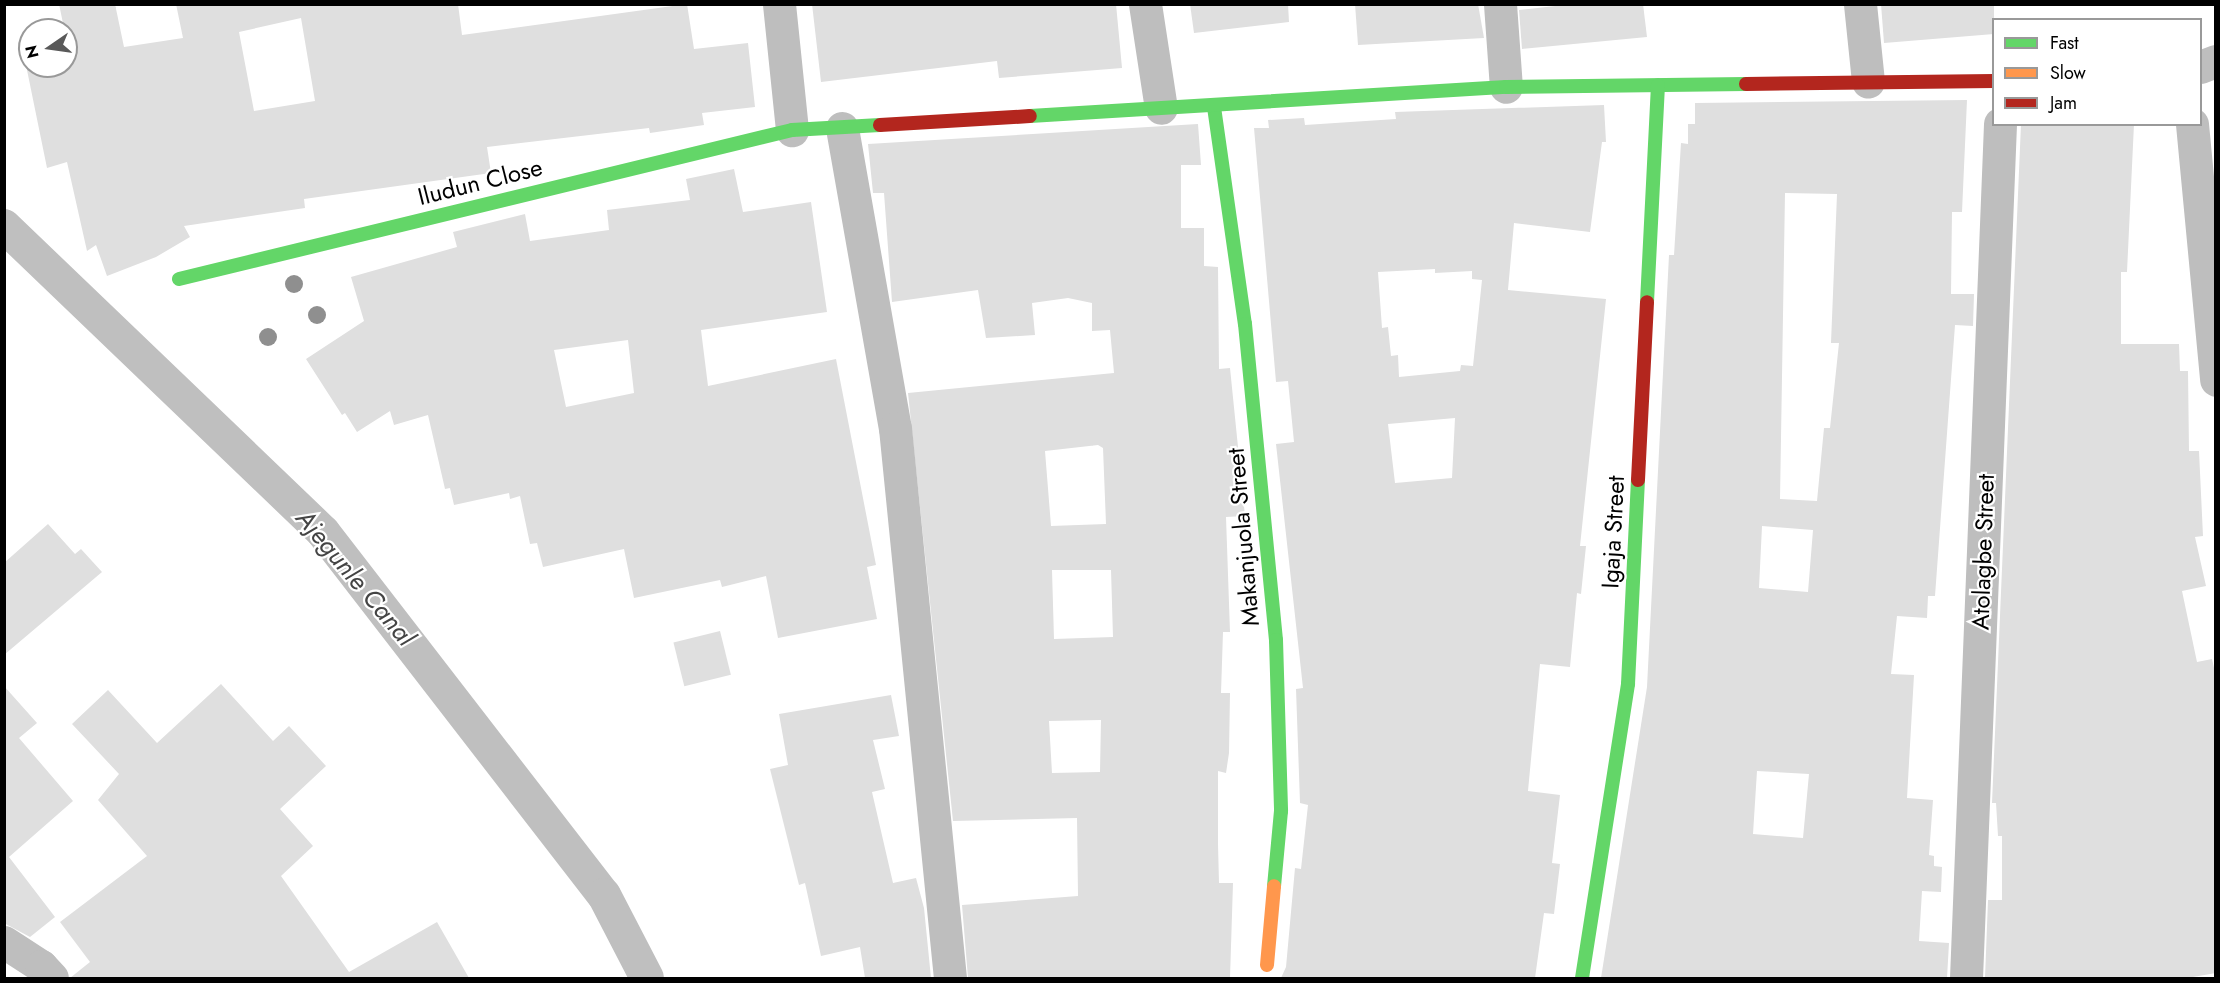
<!DOCTYPE html>
<html>
<head>
<meta charset="utf-8">
<style>
	body { margin:0 }
	#map { position:relative; width:2220px; height:983px; overflow:hidden; background:#fff; font-family:Jost,sans-serif }
	div>[style] { position:absolute }
	[style*='--x'] { left:calc(var(--x)*1px); top:calc(var(--y)*1px); width:calc(var(--w)*1px); rotate:calc(var(--a)*1deg) }
	.canal>* { height:34px; margin:-17px; padding:0 17px; transform-origin:17px; border-radius:17px; background:#bfbfbf }
	.building>* { inset:0; background:#dfdfdf; transform-origin:0 0 }
	.street>* { height:33px; margin:-16.5px; padding:0 16.5px; transform-origin:16.5px; border-radius:16.5px; background:#bebebe }
	.fast>* { height:14px; margin:-7px; padding:0 7px; transform-origin:7px; border-radius:7px; background:#63d668 }
	.slow>* { height:14px; margin:-7px; padding:0 7px; transform-origin:7px; border-radius:7px; background:#ff974d }
	.jam>* { height:14px; margin:-7px; padding:0 7px; transform-origin:7px; border-radius:7px; background:#b3261e }
	.trees>* { width:18px; height:18px; margin:-9px; border-radius:50%; background:#8f8f8f }
	span { translate:-50% -50%; white-space:nowrap; text-align:center; line-height:1.15; -webkit-text-stroke:4.5px #fff; paint-order:stroke }
	.street-label { font-size:24px; color:#000 }
	.water-label { font-size:26px; color:#444; font-style:italic }
	.frame { position:absolute; inset:0; border:6px solid #000; pointer-events:none }
	.legend { position:absolute; left:1992px; top:18px; width:210px; height:108px; box-sizing:border-box; background:#fff; border:2px solid #999; margin:0; padding:8px 10px; list-style:none; font-size:18px; color:#000 }
	.legend li { display:flex; align-items:center; gap:12px; height:30px }
	.legend b { width:30px; border:2px solid #999 }
	.north { position:absolute; left:18px; top:18px; width:60px; height:60px; box-sizing:border-box; background:#fff; border:2px solid #999; border-radius:50%; rotate:257deg; font-size:16px; font-weight:700; line-height:24px; text-align:center; color:#000 }
	.north::after { content:''; display:block; margin:auto; width:21px; height:27px; background:#595959; clip-path:polygon(50% 0,100% 100%,50% 72%,0 100%) }
</style>
</head>
<body>
<div id="map">
	<div class="canal">
		<div style="--x:4;--y:226;--w:442;--a:43.8"></div>
		<div style="--x:323;--y:532;--w:459;--a:52.3"></div>
		<div style="--x:604;--y:895;--w:93;--a:62.6"></div>
	</div>
	<div class="building">
		<div style="clip-path:polygon(evenodd,59px 4px,115px 4px,124px 47px,183px 38px,176px 4px,458px 4px,462px 35px,687px 4px,694px 49px,748px 43px,755px 107px,702px 113px,704px 125px,650px 133px,649px 128px,487px 147px,491px 173px,304px 199px,305px 208px,184px 226px,190px 237px,156px 257px,107px 276px,96px 245px,87px 251px,67px 162px,47px 168px,27px 70px,66px 66px,71px 62px,59px 4px,301px 18px,315px 101px,254px 111px,239px 32px,301px 18px)"></div>
		<div style="clip-path:polygon(812px 4px,1116px 4px,1122px 68px,999px 78px,997px 61px,821px 82px)"></div>
		<div style="clip-path:polygon(1190px 4px,1288px 4px,1289px 22px,1194px 33px)"></div>
		<div style="clip-path:polygon(1355px 4px,1478px 4px,1484px 38px,1358px 45px)"></div>
		<div style="clip-path:polygon(1573px 4px,1643px 4px,1647px 37px,1522px 49px,1519px 10px)"></div>
		<div style="clip-path:polygon(1881px 4px,1994px 4px,1994px 34px,1884px 43px)"></div>
		<div style="clip-path:polygon(evenodd,1967px 100px,1962px 212px,1952px 212px,1951px 294px,1974px 294px,1973px 326px,1955px 325px,1935px 596px,1928px 596px,1927px 618px,1897px 616px,1891px 674px,1914px 675px,1907px 798px,1933px 800px,1929px 855px,1934px 856px,1934px 866px,1942px 867px,1941px 892px,1922px 891px,1919px 941px,1949px 943px,1947px 978px,1601px 978px,1647px 687px,1669px 255px,1674px 255px,1681px 143px,1688px 144px,1688px 124px,1695px 124px,1695px 103px,1967px 100px,1785px 193px,1837px 194px,1831px 343px,1839px 343px,1830px 428px,1824px 428px,1817px 501px,1780px 499px,1785px 193px,1967px 100px,1762px 526px,1813px 530px,1808px 592px,1759px 588px,1762px 526px,1967px 100px,1757px 771px,1809px 774px,1803px 838px,1753px 834px,1757px 771px)"></div>
		<div style="clip-path:polygon(evenodd,1604px 105px,1606px 142px,1602px 142px,1590px 232px,1514px 223px,1508px 290px,1606px 299px,1580px 546px,1586px 546px,1581px 594px,1577px 593px,1570px 667px,1540px 664px,1528px 791px,1560px 795px,1552px 863px,1560px 864px,1554px 914px,1544px 913px,1535px 978px,1281px 978px,1286px 967px,1295px 868px,1301px 869px,1308px 805px,1300px 803px,1296px 689px,1303px 688px,1276px 444px,1294px 442px,1288px 381px,1276px 382px,1254px 128px,1269px 128px,1268px 120px,1304px 118px,1305px 125px,1396px 119px,1395px 112px,1604px 105px,1435px 269px,1435px 273px,1472px 271px,1472px 279px,1482px 280px,1473px 366px,1461px 365px,1460px 371px,1399px 377px,1398px 355px,1391px 356px,1388px 327px,1382px 328px,1378px 272px,1435px 269px,1604px 105px,1455px 418px,1452px 478px,1395px 483px,1388px 424px,1455px 418px)"></div>
		<div style="clip-path:polygon(evenodd,1198px 124px,1201px 165px,1181px 165px,1181px 228px,1204px 228px,1204px 266px,1218px 267px,1219px 369px,1230px 368px,1245px 516px,1226px 517px,1230px 632px,1223px 632px,1221px 693px,1230px 693px,1229px 753px,1226px 773px,1218px 771px,1218px 844px,1219px 883px,1233px 883px,1230px 978px,968px 978px,962px 905px,1078px 896px,1077px 818px,953px 821px,908px 393px,1114px 373px,1110px 330px,1092px 331px,1092px 303px,1068px 298px,1032px 303px,1035px 335px,986px 338px,978px 290px,892px 302px,884px 193px,873px 193px,868px 144px,1198px 124px,1098px 445px,1103px 448px,1106px 524px,1051px 526px,1045px 451px,1098px 445px,1198px 124px,1052px 570px,1111px 570px,1113px 637px,1054px 639px,1052px 570px,1198px 124px,1101px 720px,1100px 772px,1052px 773px,1049px 721px,1101px 720px)"></div>
		<div style="clip-path:polygon(2021px 124px,2134px 124px,2127px 272px,2121px 272px,2121px 344px,2179px 344px,2180px 371px,2188px 371px,2189px 451px,2199px 451px,2203px 536px,2195px 537px,2206px 586px,2182px 591px,2197px 662px,2212px 659px,2216px 677px,2216px 973px,2187px 978px,1985px 978px,1988px 900px,2002px 900px,2002px 836px,1998px 836px,1996px 803px,1992px 803px)"></div>
		<div style="clip-path:polygon(evenodd,734px 169px,743px 212px,811px 202px,827px 312px,701px 330px,708px 386px,836px 359px,876px 565px,867px 567px,877px 619px,778px 638px,766px 576px,722px 587px,720px 580px,634px 598px,624px 549px,543px 567px,537px 543px,530px 544px,520px 496px,510px 499px,509px 493px,454px 505px,450px 488px,445px 489px,428px 415px,394px 425px,390px 411px,357px 432px,345px 413px,342px 415px,306px 359px,364px 321px,351px 277px,457px 247px,453px 232px,525px 214px,530px 241px,609px 230px,607px 210px,690px 200px,686px 179px,734px 169px,628px 340px,634px 393px,566px 407px,554px 350px,628px 340px)"></div>
		<div style="clip-path:polygon(48px 524px,75px 554px,81px 549px,102px 572px,4px 655px,4px 563px)"></div>
		<div style="left:720px;top:631px;width:45px;height:48px;rotate:76deg"></div>
		<div style="clip-path:polygon(221px 684px,273px 741px,289px 726px,326px 766px,280px 809px,313px 846px,281px 876px,349px 972px,437px 922px,469px 978px,70px 978px,90px 962px,60px 922px,147px 856px,98px 800px,119px 774px,72px 724px,108px 690px,157px 743px)"></div>
		<div style="clip-path:polygon(4px 686px,37px 723px,19px 738px,73px 801px,9px 857px,55px 917px,30px 937px,4px 923px)"></div>
		<div style="clip-path:polygon(891px 695px,899px 736px,873px 740px,885px 789px,872px 792px,893px 883px,916px 878px,924px 908px,931px 978px,865px 978px,860px 947px,821px 956px,805px 883px,799px 885px,770px 769px,788px 765px,779px 714px)"></div>
	</div>
	<div class="street">
		<div style="--x:779;--y:4;--w:127;--a:84.1"></div>
		<div style="--x:1145;--y:4;--w:105;--a:81.3"></div>
		<div style="--x:1500;--y:4;--w:83;--a:85.9"></div>
		<div style="--x:1860;--y:4;--w:78;--a:84.1"></div>
		<div style="--x:2200;--y:67;--w:17;--a:-21"></div>
		<div style="--x:2192;--y:124;--w:257;--a:84.6"></div>
		<div style="--x:842;--y:128;--w:305;--a:80"></div>
		<div style="--x:895;--y:428;--w:553;--a:84.29"></div>
		<div style="--x:4;--y:942;--w:44;--a:33"></div>
		<div style="--x:41;--y:966;--w:16;--a:47"></div>
		<div style="--x:1966;--y:978;--w:855;--a:-87.72"></div>
	</div>
	<div class="fast">
		<div style="--x:1214;--y:107;--w:219;--a:81.9"></div>
		<div style="--x:1245;--y:324;--w:318;--a:84.4"></div>
		<div style="--x:1276;--y:640;--w:171;--a:88.3"></div>
		<div style="--x:1281;--y:811;--w:75;--a:95.3"></div>
		<div style="--x:1030;--y:116;--w:477;--a:-3.5"></div>
		<div style="--x:1506;--y:87;--w:240;--a:-0.7"></div>
		<div style="--x:179;--y:279;--w:631;--a:-13.66"></div>
		<div style="--x:792;--y:130;--w:88;--a:-3.3"></div>
		<div style="--x:1647;--y:302;--w:217;--a:-87.1"></div>
		<div style="--x:1582;--y:978;--w:298;--a:-81.1"></div>
		<div style="--x:1628;--y:684;--w:204;--a:-87.2"></div>
	</div>
	<div class="slow">
		<div style="--x:1267;--y:965;--w:79;--a:-84.9"></div>
	</div>
	<div class="jam">
		<div style="--x:1746;--y:84;--w:248;--a:-0.7"></div>
		<div style="--x:880;--y:125;--w:150;--a:-3.4"></div>
		<div style="--x:1638;--y:480;--w:178;--a:-87.1"></div>
	</div>
	<div class="trees">
		<div style="left:294px;top:284px"></div>
		<div style="left:317px;top:315px"></div>
		<div style="left:268px;top:337px"></div>
	</div>
	<div class="street-label">
		<span style="left:480px;top:182px;rotate:-14deg">Iludun Close</span>
		<span style="left:1613px;top:532px;rotate:-87deg">Igaja Street</span>
		<span style="left:1243px;top:537px;rotate:-95deg">Makanjuola Street</span>
		<span style="left:1983px;top:552px;rotate:-88deg">Atolagbe Street</span>
	</div>
	<div class="water-label">
		<span style="left:355px;top:578px;rotate:50deg">Ajegunle Canal</span>
	</div>
	<div class="frame"></div>
	<ul class="legend">
	<li><b style="height:8px;background:#63d668"></b>Fast</li>
	<li><b style="height:8px;background:#ff974d"></b>Slow</li>
	<li><b style="height:8px;background:#b3261e"></b>Jam</li>
	</ul>
	<div class="north">N</div>
</div>
</body>
</html>
